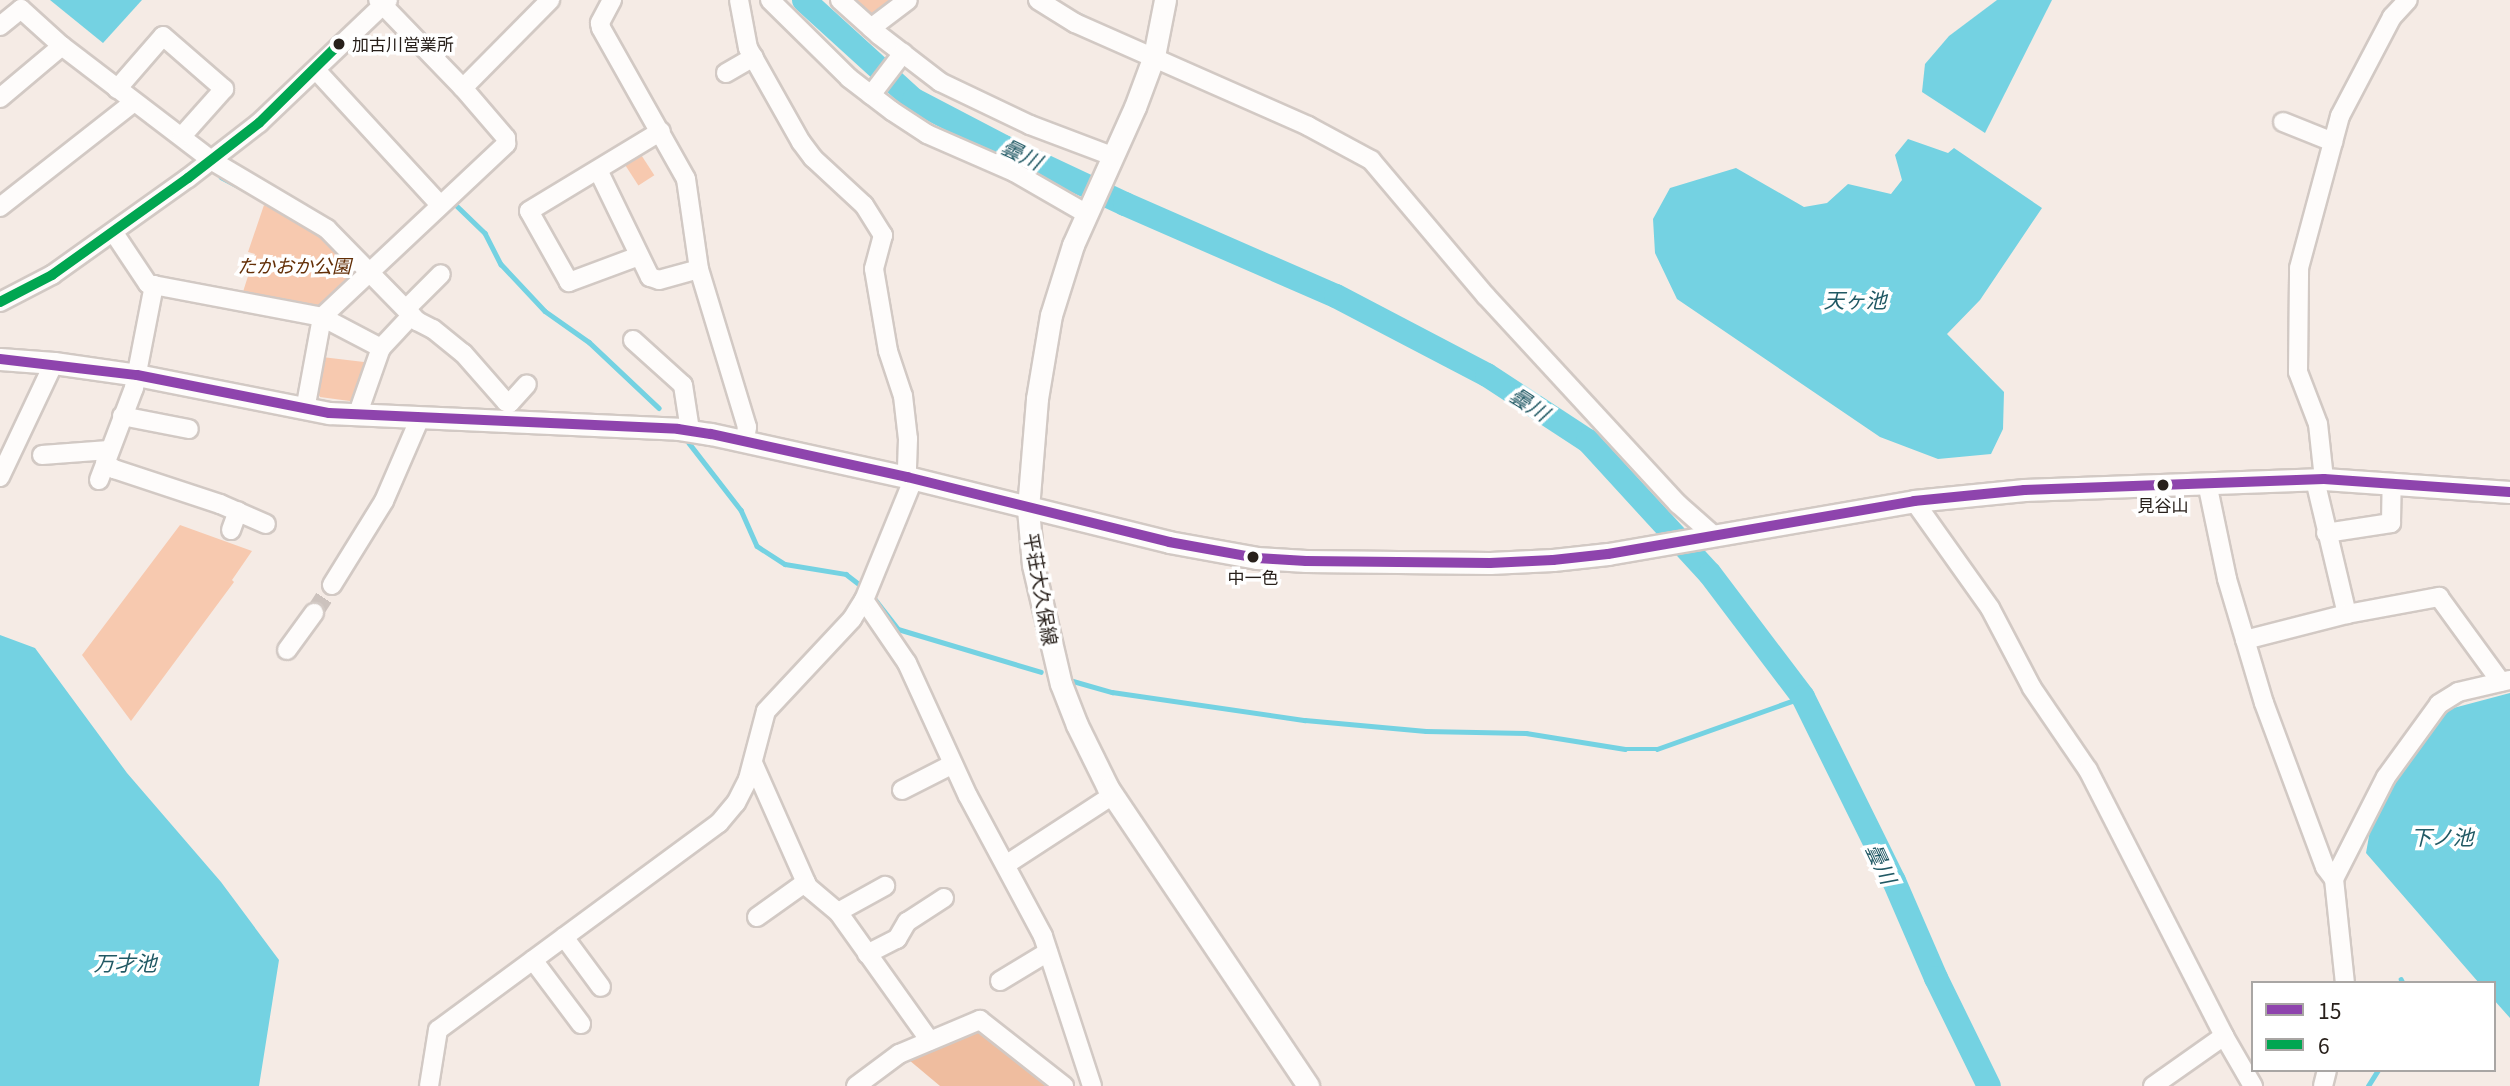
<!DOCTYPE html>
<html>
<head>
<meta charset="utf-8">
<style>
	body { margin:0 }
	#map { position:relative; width:2510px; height:1086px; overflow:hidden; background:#f5ebe5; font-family:Georgia,"Noto Sans JP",serif }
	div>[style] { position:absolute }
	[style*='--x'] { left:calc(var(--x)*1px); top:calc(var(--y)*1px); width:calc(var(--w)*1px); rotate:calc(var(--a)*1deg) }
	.green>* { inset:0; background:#f7c9af; transform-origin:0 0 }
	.forest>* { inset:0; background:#efbd9f }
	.water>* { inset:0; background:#74d2e2 }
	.stream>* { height:4.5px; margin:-2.25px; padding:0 2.25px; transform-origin:2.25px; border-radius:2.25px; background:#74d2e2 }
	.river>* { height:24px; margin:-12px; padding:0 12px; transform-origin:12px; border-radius:12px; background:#74d2e2 }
	.minor-tunnel>* { height:18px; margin-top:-9px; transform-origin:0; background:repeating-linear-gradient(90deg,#ccc2bd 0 18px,transparent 0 27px) }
	.roads { filter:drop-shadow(2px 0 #d2c9c4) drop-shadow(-2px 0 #d2c9c4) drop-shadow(0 2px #d2c9c4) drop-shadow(0 -2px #d2c9c4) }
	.minor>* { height:18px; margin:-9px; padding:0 9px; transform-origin:9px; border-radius:9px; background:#fefcfb }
	.major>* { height:21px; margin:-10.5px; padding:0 10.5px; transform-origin:10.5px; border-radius:10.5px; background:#fefcfb }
	.bus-1>* { height:10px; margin:-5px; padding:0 5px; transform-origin:5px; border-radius:5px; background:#8e44ad }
	.bus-2>* { height:10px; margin:-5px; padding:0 5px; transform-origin:5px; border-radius:5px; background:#00a651 }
	.dots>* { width:19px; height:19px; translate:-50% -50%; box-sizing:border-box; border:4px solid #fff; border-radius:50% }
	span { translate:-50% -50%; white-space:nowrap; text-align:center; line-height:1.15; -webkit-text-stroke:7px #fff; paint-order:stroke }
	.bus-label { font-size:17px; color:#28201b }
	.left { translate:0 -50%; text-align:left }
	.park-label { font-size:19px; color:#632f07; font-style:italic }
	.street-label { font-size:19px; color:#28201b }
	.water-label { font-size:21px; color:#215964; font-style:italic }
	.legend { position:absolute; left:2251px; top:981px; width:245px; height:91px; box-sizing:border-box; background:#fff; border:2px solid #a9a6a4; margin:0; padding:9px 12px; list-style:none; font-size:21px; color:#28201b }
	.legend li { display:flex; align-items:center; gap:14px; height:35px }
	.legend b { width:35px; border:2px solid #a9a6a4 }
</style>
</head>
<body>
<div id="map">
	<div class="green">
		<div style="clip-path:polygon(845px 0,888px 0,894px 8px,873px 23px)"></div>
		<div style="left:638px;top:150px;width:30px;height:19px;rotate:57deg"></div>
		<div style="clip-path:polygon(264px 205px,322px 235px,358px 273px,323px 307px,315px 309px,242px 295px,255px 254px,248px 252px)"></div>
		<div style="clip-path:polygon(322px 357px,364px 362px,368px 366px,357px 402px,320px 397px,315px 389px)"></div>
		<div style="clip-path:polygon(180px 525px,252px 551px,232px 580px,234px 582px,131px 721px,82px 655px)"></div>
	</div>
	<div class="forest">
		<div style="clip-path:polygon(971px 1029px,990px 1033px,1055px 1086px,940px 1086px,909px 1060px,912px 1051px)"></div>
	</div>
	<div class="water">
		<div style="clip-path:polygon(50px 0,142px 0,103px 43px)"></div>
		<div style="clip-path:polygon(1997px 0,2052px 0,1985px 133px,1922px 92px,1925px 64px,1949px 36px)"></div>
		<div style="clip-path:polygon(1908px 139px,1948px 153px,1954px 148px,2042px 208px,1980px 300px,1947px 334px,2004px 392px,2003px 429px,1991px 454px,1938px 459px,1880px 437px,1677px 299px,1655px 253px,1653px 219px,1670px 188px,1736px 168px,1804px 207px,1827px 203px,1848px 184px,1891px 194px,1902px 180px,1895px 155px)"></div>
		<div style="clip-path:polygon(0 635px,35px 648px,127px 773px,221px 882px,279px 960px,259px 1086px,0 1086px)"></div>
		<div style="clip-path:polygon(2510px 693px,2510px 1018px,2494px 1000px,2494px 983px,2479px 983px,2366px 853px,2372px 819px,2424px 737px,2446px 710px)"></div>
	</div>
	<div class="stream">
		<div style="--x:1067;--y:9;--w:19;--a:25"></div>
		<div style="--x:221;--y:177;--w:27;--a:28"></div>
		<div style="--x:455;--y:204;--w:42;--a:44"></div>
		<div style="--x:485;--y:233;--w:35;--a:63"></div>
		<div style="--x:501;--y:264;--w:64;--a:46.9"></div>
		<div style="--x:545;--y:311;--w:54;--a:35.2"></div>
		<div style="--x:589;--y:342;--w:96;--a:43.3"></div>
		<div style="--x:689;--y:443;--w:85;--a:52.2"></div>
		<div style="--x:741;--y:510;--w:39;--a:66"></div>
		<div style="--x:757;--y:546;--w:33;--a:33"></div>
		<div style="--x:785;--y:564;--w:62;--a:9.3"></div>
		<div style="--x:846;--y:574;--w:18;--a:38"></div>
		<div style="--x:874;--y:598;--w:39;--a:52"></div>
		<div style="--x:898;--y:629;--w:149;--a:16.7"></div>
		<div style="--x:1073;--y:681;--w:41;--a:15.8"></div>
		<div style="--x:1112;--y:692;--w:195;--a:8.3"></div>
		<div style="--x:1305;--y:720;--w:121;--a:5.2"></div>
		<div style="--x:1426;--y:731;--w:100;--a:1.1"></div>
		<div style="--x:1526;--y:733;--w:100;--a:9.2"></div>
		<div style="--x:1625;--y:749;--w:32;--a:0"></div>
		<div style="--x:1657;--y:749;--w:155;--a:-19.6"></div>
		<div style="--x:2401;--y:979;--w:4;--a:63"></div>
		<div style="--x:2368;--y:1086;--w:19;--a:-58"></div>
	</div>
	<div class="river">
		<div style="--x:804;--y:0;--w:149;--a:42.3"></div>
		<div style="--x:914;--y:100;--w:102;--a:27.6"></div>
		<div style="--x:1004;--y:147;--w:134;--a:25.2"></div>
		<div style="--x:1125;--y:204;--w:230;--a:23.6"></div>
		<div style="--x:1336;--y:296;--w:170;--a:27.6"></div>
		<div style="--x:1487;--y:375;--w:121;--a:33.2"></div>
		<div style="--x:1588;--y:441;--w:180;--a:47.5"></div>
		<div style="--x:1710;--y:574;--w:154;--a:52.9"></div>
		<div style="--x:1803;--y:697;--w:205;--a:63.7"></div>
		<div style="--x:1894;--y:881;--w:106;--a:66.6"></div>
		<div style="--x:1936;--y:978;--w:120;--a:63.9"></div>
	</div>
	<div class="minor-tunnel">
		<div style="--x:314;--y:613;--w:33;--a:-57"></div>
	</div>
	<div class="roads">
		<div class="minor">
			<div style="--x:612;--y:0;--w:26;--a:118"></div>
			<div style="--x:600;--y:23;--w:5;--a:79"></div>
			<div style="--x:601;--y:28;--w:173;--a:60.6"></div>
			<div style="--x:686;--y:179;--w:91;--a:81.8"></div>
			<div style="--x:699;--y:269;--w:165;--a:73.1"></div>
			<div style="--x:747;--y:427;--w:13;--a:99"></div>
			<div style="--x:739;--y:0;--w:49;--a:79.4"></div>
			<div style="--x:748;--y:48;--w:108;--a:60.6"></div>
			<div style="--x:801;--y:142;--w:20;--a:53"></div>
			<div style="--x:813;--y:158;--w:69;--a:42.7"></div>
			<div style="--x:864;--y:205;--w:36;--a:58"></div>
			<div style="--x:883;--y:235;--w:35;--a:105"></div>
			<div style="--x:874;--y:269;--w:83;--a:80.3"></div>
			<div style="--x:888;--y:351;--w:47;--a:71.6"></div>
			<div style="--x:903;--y:396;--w:43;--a:83.4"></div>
			<div style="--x:908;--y:439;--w:38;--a:92"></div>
			<div style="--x:770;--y:0;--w:111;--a:44.6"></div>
			<div style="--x:849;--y:78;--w:54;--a:37.5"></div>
			<div style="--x:892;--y:111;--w:42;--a:33.3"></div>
			<div style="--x:927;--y:134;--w:95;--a:23.6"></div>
			<div style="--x:1014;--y:172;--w:84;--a:29.9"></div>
			<div style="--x:840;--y:0;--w:52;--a:41.9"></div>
			<div style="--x:879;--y:35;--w:77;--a:37.6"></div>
			<div style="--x:940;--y:82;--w:100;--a:25.5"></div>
			<div style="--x:1030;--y:125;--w:88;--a:20.7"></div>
			<div style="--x:1038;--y:0;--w:44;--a:31.9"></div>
			<div style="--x:1075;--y:23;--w:255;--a:23.8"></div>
			<div style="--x:1308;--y:126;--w:72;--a:28.4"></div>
			<div style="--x:1371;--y:160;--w:178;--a:49.8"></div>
			<div style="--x:1486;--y:296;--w:283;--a:47.3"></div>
			<div style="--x:1678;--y:504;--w:47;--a:41.5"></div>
			<div style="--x:0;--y:26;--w:27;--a:-39"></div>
			<div style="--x:21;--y:9;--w:55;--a:42.1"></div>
			<div style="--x:62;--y:46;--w:188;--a:37.4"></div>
			<div style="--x:211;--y:160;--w:135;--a:30.7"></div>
			<div style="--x:327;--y:229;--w:129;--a:45.6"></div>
			<div style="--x:417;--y:321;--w:18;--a:27"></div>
			<div style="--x:433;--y:329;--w:38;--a:39"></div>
			<div style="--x:463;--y:353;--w:65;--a:48.7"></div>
			<div style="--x:506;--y:402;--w:4;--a:14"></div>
			<div style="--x:510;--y:403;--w:25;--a:-48"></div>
			<div style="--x:871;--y:28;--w:46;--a:-37.1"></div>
			<div style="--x:316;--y:70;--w:183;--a:47.4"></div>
			<div style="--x:726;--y:73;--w:32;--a:-30"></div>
			<div style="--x:463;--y:88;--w:124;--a:-45.3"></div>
			<div style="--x:117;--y:89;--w:70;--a:-49"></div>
			<div style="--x:163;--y:36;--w:81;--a:41"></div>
			<div style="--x:224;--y:89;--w:63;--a:131.8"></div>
			<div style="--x:871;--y:95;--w:53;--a:-52.7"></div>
			<div style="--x:0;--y:98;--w:81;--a:-40"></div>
			<div style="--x:2283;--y:122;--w:54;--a:21.8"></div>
			<div style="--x:598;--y:170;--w:119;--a:64.1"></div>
			<div style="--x:650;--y:277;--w:9;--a:18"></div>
			<div style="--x:659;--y:280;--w:41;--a:-15.4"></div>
			<div style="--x:0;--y:207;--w:170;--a:-38.1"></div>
			<div style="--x:114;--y:233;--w:61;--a:56.3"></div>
			<div style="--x:148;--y:284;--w:177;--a:10.7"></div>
			<div style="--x:322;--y:317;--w:67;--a:27.7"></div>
			<div style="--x:639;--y:256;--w:75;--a:159.6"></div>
			<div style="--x:569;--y:282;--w:81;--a:-119.4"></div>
			<div style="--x:529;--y:211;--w:154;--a:-31.2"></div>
			<div style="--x:0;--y:302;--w:59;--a:-27.4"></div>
			<div style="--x:52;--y:275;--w:167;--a:-35.5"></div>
			<div style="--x:188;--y:178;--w:90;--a:-37.8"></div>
			<div style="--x:259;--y:123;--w:178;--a:-43.6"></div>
			<div style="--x:406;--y:309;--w:49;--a:-45"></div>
			<div style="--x:633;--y:340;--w:67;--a:42"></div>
			<div style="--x:683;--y:385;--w:46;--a:81.2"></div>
			<div style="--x:305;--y:410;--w:95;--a:-79.6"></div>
			<div style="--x:322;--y:317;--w:253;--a:-43.2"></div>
			<div style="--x:506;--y:144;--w:6;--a:-90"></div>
			<div style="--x:506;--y:138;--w:66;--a:-130.7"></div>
			<div style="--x:463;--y:88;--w:122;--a:-134"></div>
			<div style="--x:122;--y:416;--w:68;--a:11"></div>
			<div style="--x:357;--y:416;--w:72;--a:-70.6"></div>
			<div style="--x:381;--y:348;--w:45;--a:-46.8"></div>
			<div style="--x:42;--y:455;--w:67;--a:-4.3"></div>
			<div style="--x:105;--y:463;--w:11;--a:34"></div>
			<div style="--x:114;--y:469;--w:112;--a:18.3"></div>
			<div style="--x:220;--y:504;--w:50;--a:23.5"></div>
			<div style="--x:0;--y:477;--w:126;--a:-64.7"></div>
			<div style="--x:2324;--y:479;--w:55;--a:-96.2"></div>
			<div style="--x:2318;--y:424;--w:56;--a:-111"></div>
			<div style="--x:2298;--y:372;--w:104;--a:-89.4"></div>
			<div style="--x:2299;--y:268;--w:157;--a:-74.9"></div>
			<div style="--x:2340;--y:116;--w:112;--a:-62.3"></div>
			<div style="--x:2392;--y:17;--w:23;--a:-47"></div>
			<div style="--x:99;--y:480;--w:98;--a:-69.2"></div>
			<div style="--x:134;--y:388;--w:105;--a:-79"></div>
			<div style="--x:2315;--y:480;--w:138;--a:76.6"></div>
			<div style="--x:2207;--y:483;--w:98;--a:78.2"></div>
			<div style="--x:2227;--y:579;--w:129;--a:73.4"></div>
			<div style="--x:2264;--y:703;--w:175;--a:69.6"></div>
			<div style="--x:2325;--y:867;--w:15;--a:53"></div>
			<div style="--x:2334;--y:879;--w:105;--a:84"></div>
			<div style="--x:1914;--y:501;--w:131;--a:54.6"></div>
			<div style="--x:1990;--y:608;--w:90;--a:62.3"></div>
			<div style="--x:2032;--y:688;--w:99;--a:55.7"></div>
			<div style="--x:2088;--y:770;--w:299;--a:62.9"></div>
			<div style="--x:2224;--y:1036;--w:58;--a:59.9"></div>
			<div style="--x:231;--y:530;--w:20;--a:-70"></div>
			<div style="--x:2326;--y:533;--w:66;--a:-8.7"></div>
			<div style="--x:2391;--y:523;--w:39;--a:-89"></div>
			<div style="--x:332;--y:585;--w:99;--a:-58.2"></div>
			<div style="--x:384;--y:501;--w:90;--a:-66.6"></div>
			<div style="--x:864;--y:600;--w:76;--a:55.7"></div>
			<div style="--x:907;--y:663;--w:146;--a:65.4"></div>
			<div style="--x:968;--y:796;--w:159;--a:61.8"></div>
			<div style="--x:1043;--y:936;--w:158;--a:71.9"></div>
			<div style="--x:2245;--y:640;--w:105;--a:-14.3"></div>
			<div style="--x:2347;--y:614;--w:94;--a:-10.5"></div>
			<div style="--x:2439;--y:597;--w:105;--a:53.9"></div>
			<div style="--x:287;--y:650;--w:46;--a:-53.9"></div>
			<div style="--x:753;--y:763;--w:136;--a:66.1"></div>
			<div style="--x:808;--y:887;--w:39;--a:40"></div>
			<div style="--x:838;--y:912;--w:158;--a:54.5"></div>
			<div style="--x:902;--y:790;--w:57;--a:-27"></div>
			<div style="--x:1007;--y:864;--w:126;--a:-33.1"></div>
			<div style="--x:2334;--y:879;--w:114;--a:-63"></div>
			<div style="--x:2386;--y:777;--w:90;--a:-54"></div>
			<div style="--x:2439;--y:704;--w:22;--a:-32"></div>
			<div style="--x:2458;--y:692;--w:53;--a:-13"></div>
			<div style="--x:838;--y:912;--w:54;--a:-29"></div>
			<div style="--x:757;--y:917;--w:60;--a:-35.5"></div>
			<div style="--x:564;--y:937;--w:62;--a:53.5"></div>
			<div style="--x:867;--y:954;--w:34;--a:-27"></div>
			<div style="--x:897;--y:939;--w:20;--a:-60"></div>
			<div style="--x:907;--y:922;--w:44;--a:-33"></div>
			<div style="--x:533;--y:960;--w:80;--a:53.1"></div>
			<div style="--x:1000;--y:981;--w:56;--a:-31.1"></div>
			<div style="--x:429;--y:1086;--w:57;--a:-80.9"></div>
			<div style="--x:438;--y:1030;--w:349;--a:-36.4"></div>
			<div style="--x:719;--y:823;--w:26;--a:-50"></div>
			<div style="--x:736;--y:803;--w:27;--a:-63"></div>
			<div style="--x:748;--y:779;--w:70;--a:-75.2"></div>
			<div style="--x:766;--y:711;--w:126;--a:-46.9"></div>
			<div style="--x:852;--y:619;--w:22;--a:-58"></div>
			<div style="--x:864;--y:600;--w:130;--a:-67.8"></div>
			<div style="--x:856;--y:1086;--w:54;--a:-36.7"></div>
			<div style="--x:899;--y:1054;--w:88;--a:-22.8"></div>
			<div style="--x:980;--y:1020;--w:107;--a:38.2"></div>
			<div style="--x:2153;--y:1086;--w:87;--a:-35.2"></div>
			<div style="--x:2323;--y:1086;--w:16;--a:-76"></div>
		</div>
		<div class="major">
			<div style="--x:1165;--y:0;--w:57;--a:101.1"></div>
			<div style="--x:1154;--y:56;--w:54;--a:110.4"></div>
			<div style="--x:1135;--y:107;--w:151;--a:114.2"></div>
			<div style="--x:1073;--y:245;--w:73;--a:107.4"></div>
			<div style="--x:1051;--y:315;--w:85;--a:99.5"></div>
			<div style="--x:1037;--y:399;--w:110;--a:94.7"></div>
			<div style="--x:1028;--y:509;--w:56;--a:84.9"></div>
			<div style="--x:1033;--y:565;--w:122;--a:76.8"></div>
			<div style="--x:1061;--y:684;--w:44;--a:68.7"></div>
			<div style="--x:1077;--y:725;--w:70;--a:63.8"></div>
			<div style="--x:1108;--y:788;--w:359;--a:56.1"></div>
			<div style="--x:0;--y:359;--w:54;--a:4.2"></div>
			<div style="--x:54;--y:363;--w:84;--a:8.2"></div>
			<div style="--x:137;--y:375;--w:196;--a:11.2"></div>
			<div style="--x:329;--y:413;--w:349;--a:2.6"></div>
			<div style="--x:678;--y:429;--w:33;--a:9"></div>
			<div style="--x:711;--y:434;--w:201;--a:12.4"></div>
			<div style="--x:907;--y:477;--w:270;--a:13.9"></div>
			<div style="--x:1169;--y:542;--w:89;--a:10.3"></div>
			<div style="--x:1257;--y:558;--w:49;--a:3.5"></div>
			<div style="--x:1306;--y:561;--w:184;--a:0.6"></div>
			<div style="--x:1490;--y:563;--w:63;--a:-2.7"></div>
			<div style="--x:1553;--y:560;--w:55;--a:-6.2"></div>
			<div style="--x:1608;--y:554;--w:311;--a:-9.8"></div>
			<div style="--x:1914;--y:501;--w:111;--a:-5.7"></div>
			<div style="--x:2024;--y:490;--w:300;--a:-2.1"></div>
			<div style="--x:2324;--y:479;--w:186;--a:4"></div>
		</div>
	</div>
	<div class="bus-1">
		<div style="--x:0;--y:359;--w:138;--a:6.7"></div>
		<div style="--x:137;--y:375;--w:196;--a:11.2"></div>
		<div style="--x:329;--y:413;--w:349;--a:2.6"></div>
		<div style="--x:678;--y:429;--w:33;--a:9"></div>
		<div style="--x:711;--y:434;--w:201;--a:12.4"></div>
		<div style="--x:907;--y:477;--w:270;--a:13.9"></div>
		<div style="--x:1169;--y:542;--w:89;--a:10.3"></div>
		<div style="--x:1257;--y:558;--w:49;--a:3.5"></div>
		<div style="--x:1306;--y:561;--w:184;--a:0.6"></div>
		<div style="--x:1490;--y:563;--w:63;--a:-2.7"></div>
		<div style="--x:1553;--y:560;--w:55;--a:-6.2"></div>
		<div style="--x:1608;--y:554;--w:311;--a:-9.8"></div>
		<div style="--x:1914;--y:501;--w:111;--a:-5.7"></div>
		<div style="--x:2024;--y:490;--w:300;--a:-2.1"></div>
		<div style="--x:2324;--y:479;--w:186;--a:4"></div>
	</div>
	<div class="bus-2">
		<div style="--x:0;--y:302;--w:59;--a:-27.4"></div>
		<div style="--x:52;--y:275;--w:167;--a:-35.5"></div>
		<div style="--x:188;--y:178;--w:90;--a:-37.8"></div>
		<div style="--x:259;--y:123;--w:112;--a:-44.6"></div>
	</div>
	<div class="dots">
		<div style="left:339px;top:44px;background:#28201b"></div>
		<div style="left:2163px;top:485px;background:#28201b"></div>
		<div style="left:1253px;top:557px;background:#28201b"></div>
	</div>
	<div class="bus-label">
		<span class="left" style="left:352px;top:44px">加古川営業所</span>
		<span style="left:2163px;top:505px">見谷山</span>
		<span style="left:1253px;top:577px">中一色</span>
	</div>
	<div class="park-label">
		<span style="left:294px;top:265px">たかおか公園</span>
	</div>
	<div class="street-label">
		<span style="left:1042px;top:589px;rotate:80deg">平荘大久保線</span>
	</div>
	<div class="water-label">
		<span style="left:1022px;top:153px;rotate:26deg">曇川</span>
		<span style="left:1855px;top:299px">天ヶ池</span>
		<span style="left:1530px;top:403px;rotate:33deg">曇川</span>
		<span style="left:2442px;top:836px">下ノ池</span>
		<span style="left:1882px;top:863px;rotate:65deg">曇川</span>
		<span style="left:125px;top:962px">万才池</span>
	</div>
	<ul class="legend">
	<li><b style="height:9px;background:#8e44ad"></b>15</li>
	<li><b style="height:9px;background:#00a651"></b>6</li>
	</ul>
</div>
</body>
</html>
